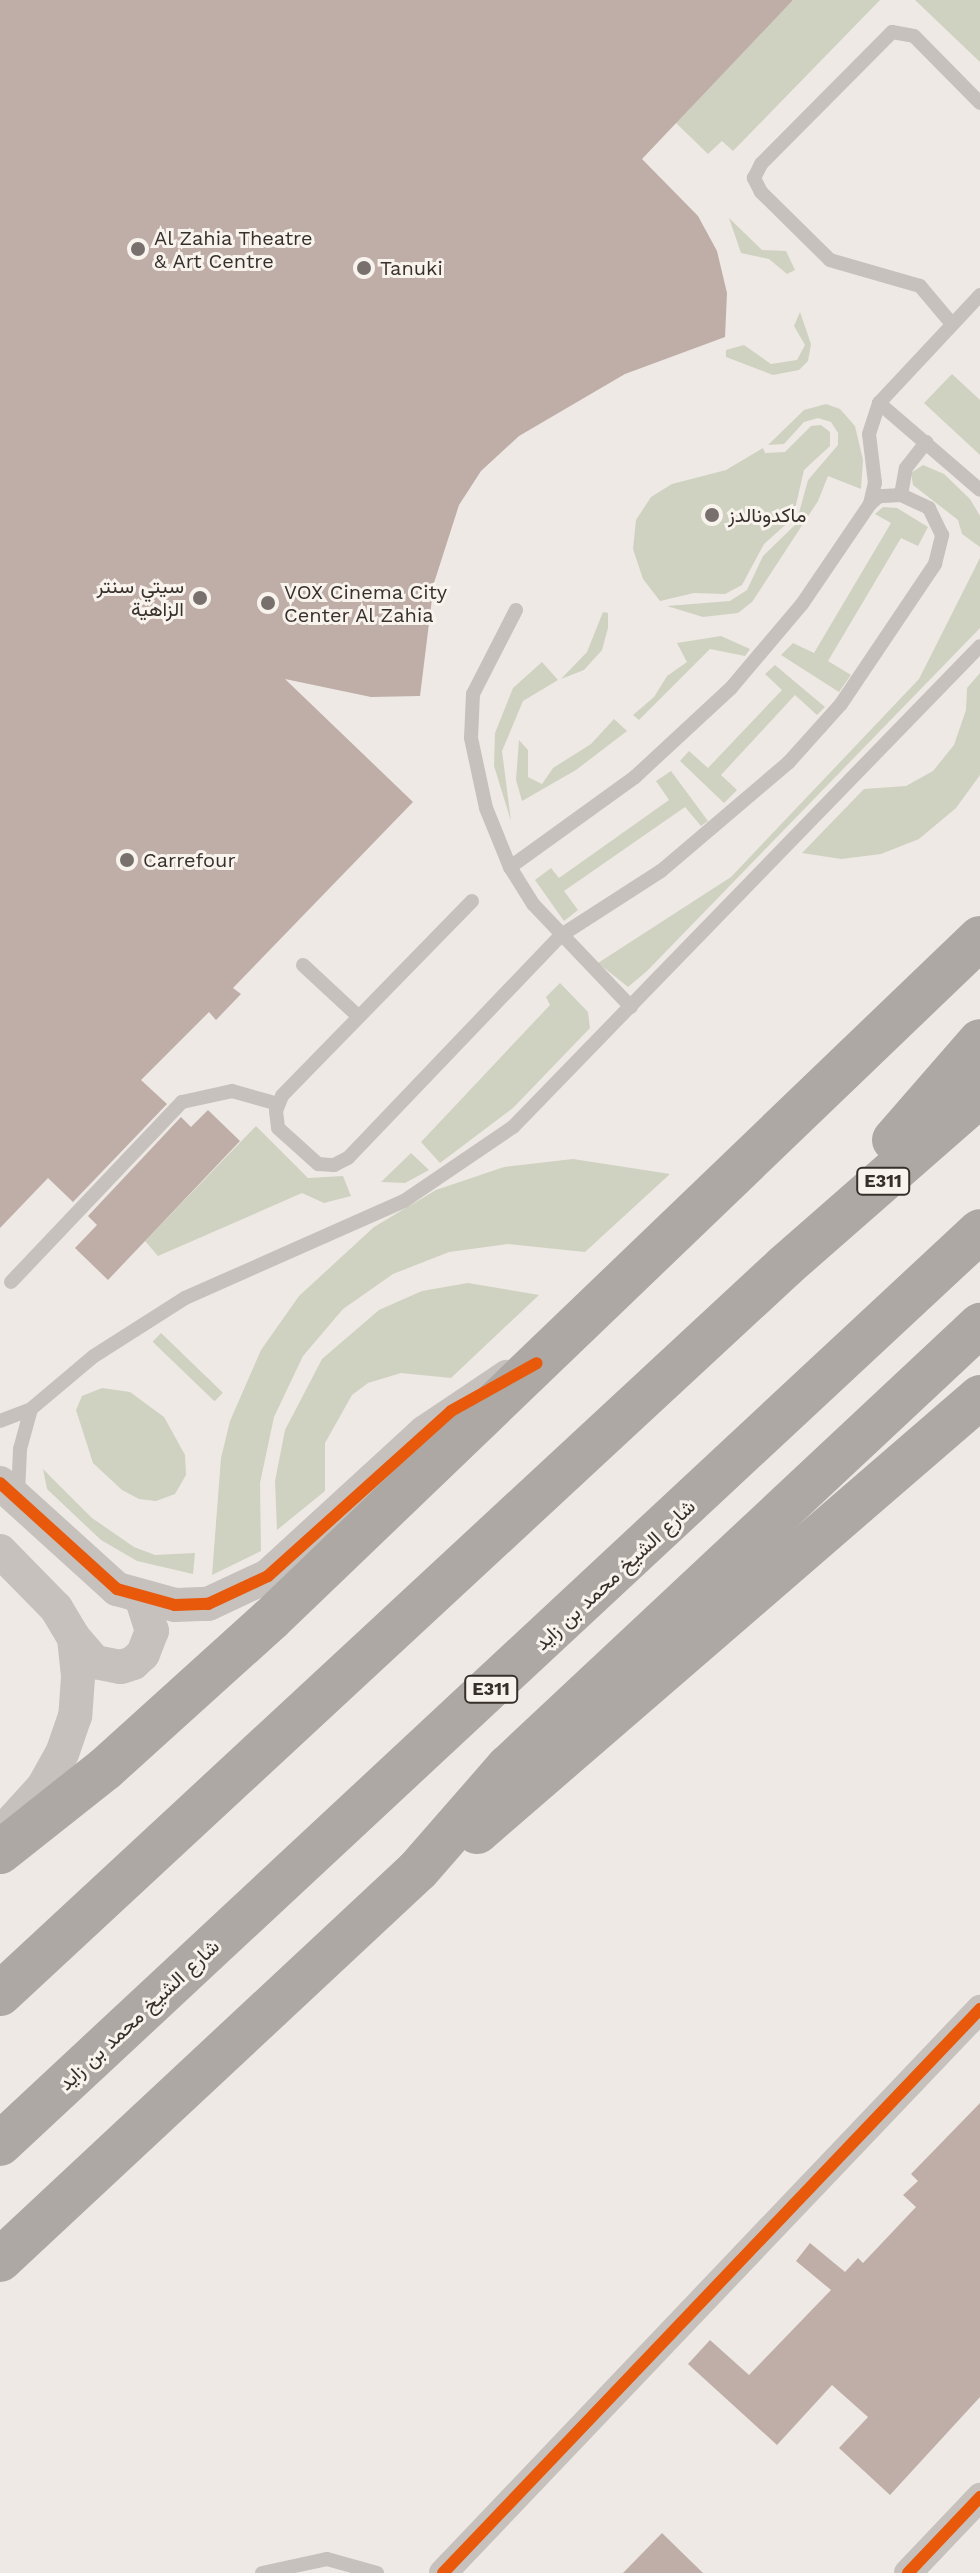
<!DOCTYPE html>
<html>
<head>
<meta charset="utf-8">
<style>
	body { margin:0 }
	#map { position:relative; width:980px; height:2573px; overflow:hidden; background:#eee9e4; font-family:"Work Sans",Vazirmatn,sans-serif }
	div>[style] { position:absolute }
	[style*='--x'] { left:calc(var(--x)*1px); top:calc(var(--y)*1px); width:calc(var(--w)*1px); rotate:calc(var(--a)*1deg) }
	.green>* { inset:0; background:#cfd2c0; transform-origin:0 0 }
	.building>* { inset:0; background:#bfaea8 }
	.service>* { height:14px; margin:-7px; padding:0 7px; transform-origin:7px; border-radius:7px; background:#c6c1bd }
	.minor>* { height:28px; margin:-14px; padding:0 14px; transform-origin:14px; border-radius:14px; background:#c6c1bd }
	.tertiary>* { height:34px; margin:-17px; padding:0 17px; transform-origin:17px; border-radius:17px; background:#c6c1bd }
	.motorway>* { height:44px; margin:-22px; padding:0 22px; transform-origin:22px; border-radius:22px; background:#ada8a3 }
	.cycleway>* { height:12px; margin:-6px; padding:0 6px; transform-origin:6px; border-radius:6px; background:#e8590c }
	.dots>* { width:22px; height:22px; translate:-50% -50%; box-sizing:border-box; border:4px solid #f9f3ed; border-radius:50% }
	span { translate:-50% -50%; white-space:nowrap; text-align:center; line-height:1.15; -webkit-text-stroke:6px #f9f3ed; paint-order:stroke }
	.shield-label span { padding:2px 6px; background:#f9f3ed; border:2px solid; border-radius:6px; -webkit-text-stroke-width:0 }
	.shield-label { font-size:18px; color:#372f2b; font-weight:700 }
	.poi-label { font-size:20px; color:#372f2b }
	.left { translate:0 -50%; text-align:left }
	.right { translate:-100% -50%; text-align:right }
	.street-label { font-size:20px; color:#372f2b }
</style>
</head>
<body>
<div id="map">
	<div class="green">
		<div style="clip-path:polygon(793px 0,880px 0,733px 151px,722px 141px,708px 154px,675px 122px)"></div>
		<div style="clip-path:polygon(915px 0,980px 0,980px 62px)"></div>
		<div style="clip-path:polygon(729px 218px,762px 250px,786px 251px,795px 270px,787px 274px,769px 259px,741px 253px)"></div>
		<div style="clip-path:polygon(800px 312px,811px 344px,808px 361px,799px 370px,773px 375px,726px 357px,726px 350px,744px 345px,771px 364px,797px 360px,805px 345px,794px 326px)"></div>
		<div style="clip-path:polygon(952px 374px,980px 400px,980px 455px,924px 403px)"></div>
		<div style="clip-path:polygon(826px 404px,840px 409px,855px 426px,863px 460px,861px 489px,828px 476px,818px 501px,752px 602px,738px 613px,703px 617px,667px 606px,730px 601px,747px 590px,763px 556px,796px 524px,808px 480px,838px 445px,838px 433px,831px 422px,818px 418px,804px 422px,784px 444px,768px 445px,804px 410px)"></div>
		<div style="clip-path:polygon(821px 425px,830px 432px,830px 446px,804px 470px,793px 518px,764px 544px,742px 585px,725px 594px,694px 593px,660px 601px,643px 579px,633px 549px,636px 520px,651px 497px,672px 484px,726px 470px,763px 448px,765px 453px,785px 452px,811px 426px)"></div>
		<div style="clip-path:polygon(923px 465px,944px 474px,970px 499px,980px 516px,980px 547px,962px 534px,958px 520px,913px 485px,911px 473px)"></div>
		<div style="clip-path:polygon(883px 507px,897px 508px,928px 527px,918px 546px,901px 538px,828px 661px,851px 675px,839px 692px,781px 655px,793px 643px,814px 653px,891px 523px,875px 514px)"></div>
		<div style="clip-path:polygon(980px 558px,980px 628px,647px 971px,628px 987px,598px 963px,731px 877px,919px 679px)"></div>
		<div style="clip-path:polygon(603px 612px,608px 613px,608px 628px,602px 650px,584px 670px,561px 679px,587px 652px)"></div>
		<div style="clip-path:polygon(721px 636px,750px 649px,745px 656px,710px 649px,639px 720px,633px 715px,654px 697px,667px 676px,687px 662px,677px 643px)"></div>
		<div style="clip-path:polygon(542px 662px,558px 680px,523px 701px,502px 751px,511px 821px,494px 766px,495px 733px,513px 688px)"></div>
		<div style="clip-path:polygon(775px 665px,825px 707px,817px 715px,795px 695px,721px 775px,737px 790px,724px 803px,680px 761px,689px 751px,708px 768px,782px 690px,765px 674px)"></div>
		<div style="clip-path:polygon(980px 673px,980px 775px,956px 808px,919px 839px,881px 854px,841px 859px,802px 853px,864px 789px,906px 786px,933px 771px,954px 745px,966px 710px,967px 688px)"></div>
		<div style="clip-path:polygon(614px 719px,627px 731px,576px 770px,522px 801px,516px 780px,519px 740px,528px 750px,528px 777px,542px 784px,553px 768px,591px 744px)"></div>
		<div style="clip-path:polygon(671px 771px,708px 821px,701px 826px,685px 807px,564px 891px,578px 910px,564px 921px,535px 880px,551px 868px,559px 878px,669px 800px,656px 781px)"></div>
		<div style="clip-path:polygon(560px 983px,588px 1012px,590px 1028px,513px 1108px,440px 1163px,421px 1142px,550px 1005px,546px 997px)"></div>
		<div style="clip-path:polygon(256px 1126px,308px 1178px,343px 1176px,351px 1196px,324px 1203px,302px 1193px,158px 1256px,145px 1241px)"></div>
		<div style="clip-path:polygon(411px 1153px,429px 1170px,405px 1183px,381px 1182px)"></div>
		<div style="clip-path:polygon(573px 1159px,670px 1174px,585px 1252px,508px 1244px,449px 1252px,393px 1274px,343px 1309px,303px 1356px,274px 1417px,260px 1483px,261px 1551px,212px 1575px,221px 1458px,230px 1421px,261px 1350px,299px 1296px,374px 1227px,436px 1190px,504px 1167px)"></div>
		<div style="clip-path:polygon(468px 1283px,539px 1295px,451px 1378px,401px 1373px,368px 1383px,352px 1395px,325px 1443px,325px 1491px,277px 1530px,275px 1481px,285px 1430px,322px 1359px,379px 1310px,422px 1291px)"></div>
		<div style="left:161px;top:1333px;width:86px;height:12px;rotate:44deg"></div>
		<div style="clip-path:polygon(102px 1388px,130px 1392px,164px 1417px,185px 1455px,186px 1475px,175px 1494px,156px 1501px,139px 1499px,122px 1490px,93px 1463px,76px 1410px,82px 1396px)"></div>
		<div style="clip-path:polygon(43px 1469px,92px 1518px,134px 1547px,155px 1555px,195px 1553px,193px 1574px,137px 1561px,101px 1540px,47px 1489px)"></div>
	</div>
	<div class="building">
		<div style="clip-path:polygon(0 0,793px 0,642px 159px,698px 216px,717px 251px,727px 293px,725px 337px,625px 374px,519px 436px,481px 471px,459px 505px,434px 583px,420px 696px,371px 697px,285px 679px,413px 802px,233px 988px,241px 994px,216px 1020px,209px 1012px,141px 1080px,167px 1104px,73px 1202px,48px 1178px,0 1228px)"></div>
		<div style="clip-path:polygon(208px 1110px,240px 1141px,108px 1280px,75px 1248px,97px 1225px,88px 1216px,181px 1117px,191px 1127px)"></div>
		<div style="clip-path:polygon(980px 2103px,980px 2397px,890px 2495px,839px 2448px,868px 2417px,832px 2385px,777px 2445px,688px 2364px,710px 2340px,749px 2375px,831px 2290px,796px 2261px,810px 2243px,845px 2272px,858px 2258px,863px 2263px,916px 2207px,903px 2195px,918px 2181px,911px 2174px)"></div>
		<div style="clip-path:polygon(662px 2533px,703px 2573px,623px 2573px)"></div>
	</div>
	<div class="service">
		<div style="--x:952;--y:324;--w:50;--a:-130.1"></div>
		<div style="--x:920;--y:286;--w:94;--a:-163.9"></div>
		<div style="--x:830;--y:260;--w:97;--a:-135.4"></div>
		<div style="--x:761;--y:192;--w:16;--a:-117"></div>
		<div style="--x:754;--y:178;--w:16;--a:-63"></div>
		<div style="--x:761;--y:164;--w:186;--a:-45.2"></div>
		<div style="--x:892;--y:32;--w:22;--a:10"></div>
		<div style="--x:914;--y:36;--w:94;--a:45.4"></div>
		<div style="--x:879;--y:403;--w:133;--a:40.7"></div>
		<div style="--x:901;--y:495;--w:27;--a:-80"></div>
		<div style="--x:906;--y:468;--w:33;--a:-52"></div>
		<div style="--x:870;--y:504;--w:22;--a:-77"></div>
		<div style="--x:875;--y:483;--w:49;--a:-97"></div>
		<div style="--x:869;--y:434;--w:33;--a:-72"></div>
		<div style="--x:879;--y:403;--w:148;--a:-46.9"></div>
		<div style="--x:516;--y:610;--w:94;--a:117.1"></div>
		<div style="--x:473;--y:694;--w:44;--a:92.6"></div>
		<div style="--x:471;--y:738;--w:72;--a:77.9"></div>
		<div style="--x:486;--y:808;--w:64;--a:67.9"></div>
		<div style="--x:510;--y:867;--w:44;--a:58.1"></div>
		<div style="--x:533;--y:904;--w:142;--a:46.4"></div>
		<div style="--x:472;--y:901;--w:272;--a:134.3"></div>
		<div style="--x:282;--y:1096;--w:16;--a:112"></div>
		<div style="--x:276;--y:1111;--w:17;--a:83"></div>
		<div style="--x:278;--y:1128;--w:54;--a:42"></div>
		<div style="--x:318;--y:1164;--w:16;--a:4"></div>
		<div style="--x:334;--y:1165;--w:16;--a:-27"></div>
		<div style="--x:348;--y:1158;--w:307;--a:-46.3"></div>
		<div style="--x:560;--y:936;--w:120;--a:-32.8"></div>
		<div style="--x:661;--y:871;--w:168;--a:-40.4"></div>
		<div style="--x:789;--y:762;--w:78;--a:-48.1"></div>
		<div style="--x:841;--y:704;--w:169;--a:-56.1"></div>
		<div style="--x:935;--y:564;--w:30;--a:-76"></div>
		<div style="--x:942;--y:535;--w:30;--a:-116"></div>
		<div style="--x:929;--y:508;--w:31;--a:-155"></div>
		<div style="--x:901;--y:495;--w:22;--a:177"></div>
		<div style="--x:879;--y:496;--w:12;--a:138"></div>
		<div style="--x:870;--y:504;--w:121;--a:124.2"></div>
		<div style="--x:802;--y:604;--w:110;--a:130.2"></div>
		<div style="--x:731;--y:688;--w:131;--a:137.2"></div>
		<div style="--x:635;--y:777;--w:154;--a:144.2"></div>
		<div style="--x:303;--y:965;--w:76;--a:42.9"></div>
		<div style="--x:11;--y:1282;--w:248;--a:-46.5"></div>
		<div style="--x:182;--y:1102;--w:51;--a:-12.4"></div>
		<div style="--x:232;--y:1091;--w:48;--a:15.8"></div>
		<div style="--x:0;--y:1421;--w:33;--a:-21"></div>
		<div style="--x:31;--y:1409;--w:82;--a:-40.1"></div>
		<div style="--x:94;--y:1356;--w:108;--a:-32.5"></div>
		<div style="--x:185;--y:1298;--w:240;--a:-23.9"></div>
		<div style="--x:404;--y:1201;--w:132;--a:-34.2"></div>
		<div style="--x:513;--y:1127;--w:670;--a:-45.85"></div>
		<div style="--x:18;--y:1495;--w:46;--a:-87.5"></div>
		<div style="--x:20;--y:1449;--w:41;--a:-74.6"></div>
		<div style="--x:262;--y:2573;--w:66;--a:-12.2"></div>
		<div style="--x:327;--y:2559;--w:52;--a:15.6"></div>
	</div>
	<div class="minor">
		<div style="--x:443;--y:2573;--w:779;--a:-46.4"></div>
		<div style="--x:908;--y:2573;--w:105;--a:-46.5"></div>
	</div>
	<div class="tertiary">
		<div style="--x:0;--y:1483;--w:158;--a:42.2"></div>
		<div style="--x:117;--y:1589;--w:60;--a:15.4"></div>
		<div style="--x:175;--y:1605;--w:33;--a:-2"></div>
		<div style="--x:208;--y:1604;--w:66;--a:-25"></div>
		<div style="--x:268;--y:1576;--w:213;--a:-42.5"></div>
		<div style="--x:425;--y:1432;--w:99;--a:-33.9"></div>
		<div style="--x:0;--y:1551;--w:80;--a:45.5"></div>
		<div style="--x:56;--y:1608;--w:35;--a:59"></div>
		<div style="--x:74;--y:1638;--w:39;--a:84"></div>
		<div style="--x:78;--y:1677;--w:39;--a:94"></div>
		<div style="--x:75;--y:1716;--w:39;--a:109"></div>
		<div style="--x:62;--y:1753;--w:39;--a:119"></div>
		<div style="--x:43;--y:1787;--w:59;--a:132.3"></div>
		<div style="--x:74;--y:1638;--w:32;--a:49"></div>
		<div style="--x:95;--y:1662;--w:26;--a:11"></div>
		<div style="--x:121;--y:1667;--w:13;--a:-18"></div>
		<div style="--x:133;--y:1663;--w:13;--a:-42"></div>
		<div style="--x:143;--y:1654;--w:25;--a:-69"></div>
		<div style="--x:152;--y:1631;--w:33;--a:-108"></div>
	</div>
	<div class="motorway">
		<div style="--x:894;--y:1140;--w:131;--a:-49"></div>
		<div style="--x:477;--y:1832;--w:665;--a:-40.85"></div>
		<div style="--x:0;--y:1852;--w:135;--a:-38.4"></div>
		<div style="--x:106;--y:1768;--w:222;--a:-42.1"></div>
		<div style="--x:271;--y:1619;--w:983;--a:-43.85"></div>
		<div style="--x:0;--y:1994;--w:1071;--a:-42.84"></div>
		<div style="--x:785;--y:1266;--w:259;--a:-41.2"></div>
		<div style="--x:0;--y:2144;--w:1339;--a:-42.97"></div>
		<div style="--x:0;--y:2260;--w:572;--a:-43.02"></div>
		<div style="--x:418;--y:1870;--w:137;--a:-48.9"></div>
		<div style="--x:508;--y:1767;--w:647;--a:-43.12"></div>
	</div>
	<div class="cycleway">
		<div style="--x:0;--y:1483;--w:158;--a:42.2"></div>
		<div style="--x:117;--y:1589;--w:60;--a:15.4"></div>
		<div style="--x:175;--y:1605;--w:33;--a:-2"></div>
		<div style="--x:208;--y:1604;--w:66;--a:-25"></div>
		<div style="--x:268;--y:1576;--w:246;--a:-42"></div>
		<div style="--x:451;--y:1411;--w:98;--a:-29.2"></div>
		<div style="--x:443;--y:2573;--w:779;--a:-46.4"></div>
		<div style="--x:908;--y:2573;--w:105;--a:-46.5"></div>
	</div>
	<div class="dots">
		<div style="left:138px;top:249px;background:#77706c"></div>
		<div style="left:364px;top:268px;background:#77706c"></div>
		<div style="left:712px;top:515px;background:#77706c"></div>
		<div style="left:200px;top:598px;background:#77706c"></div>
		<div style="left:268px;top:603px;background:#77706c"></div>
		<div style="left:127px;top:860px;background:#77706c"></div>
	</div>
	<div class="shield-label">
		<span style="left:883px;top:1181px">E311</span>
		<span style="left:491px;top:1689px">E311</span>
	</div>
	<div class="poi-label">
		<span class="left" style="left:154px;top:250px">Al Zahia Theatre<br>&amp; Art Centre</span>
		<span class="left" style="left:380px;top:268px">Tanuki</span>
		<span class="left" style="left:728px;top:515px">ماكدونالدز</span>
		<span class="right" style="left:184px;top:598px">سيتي سنتر<br>الزاهية</span>
		<span class="left" style="left:284px;top:604px">VOX Cinema City<br>Center Al Zahia</span>
		<span class="left" style="left:143px;top:860px">Carrefour</span>
	</div>
	<div class="street-label">
		<span style="left:615px;top:1575px;rotate:-43deg">شارع الشيخ محمد بن زايد</span>
		<span style="left:139px;top:2015px;rotate:-43deg">شارع الشيخ محمد بن زايد</span>
	</div>
</div>
</body>
</html>
